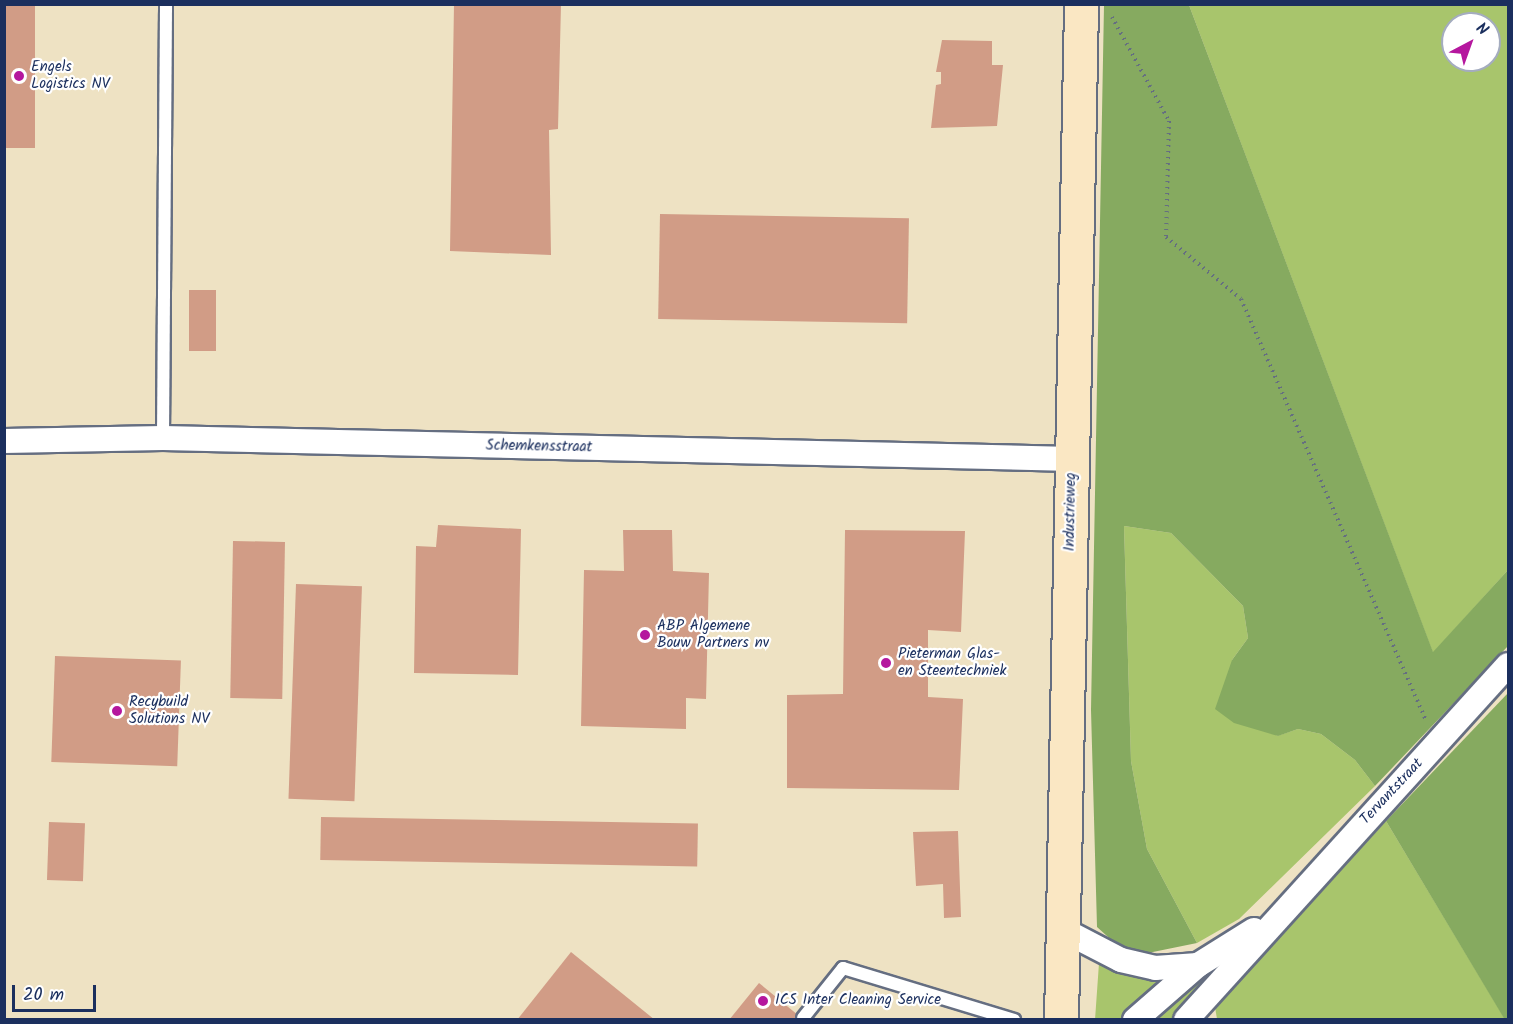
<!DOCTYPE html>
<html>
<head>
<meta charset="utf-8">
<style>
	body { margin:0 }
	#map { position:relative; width:1513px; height:1024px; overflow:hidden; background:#eee2c3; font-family:Kalam,sans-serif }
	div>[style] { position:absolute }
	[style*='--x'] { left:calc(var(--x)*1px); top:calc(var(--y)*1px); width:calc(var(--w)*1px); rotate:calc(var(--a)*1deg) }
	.green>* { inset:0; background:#a8c56c }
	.forest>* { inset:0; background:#86aa60 }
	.building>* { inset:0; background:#d19c86; transform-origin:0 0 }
	.path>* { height:4px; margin-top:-2px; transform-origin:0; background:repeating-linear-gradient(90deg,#656e81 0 1.5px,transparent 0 6px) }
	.roads { filter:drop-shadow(2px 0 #656e81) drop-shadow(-2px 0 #656e81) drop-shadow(0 2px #656e81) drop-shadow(0 -2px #656e81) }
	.lane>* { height:12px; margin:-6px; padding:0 6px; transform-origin:6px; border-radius:6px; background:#fff }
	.street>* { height:24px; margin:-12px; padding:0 12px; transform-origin:12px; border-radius:12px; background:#fff }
	.secondary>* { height:33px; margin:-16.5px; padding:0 16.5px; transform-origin:16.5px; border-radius:16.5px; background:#fae7c3 }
	.dots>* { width:16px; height:16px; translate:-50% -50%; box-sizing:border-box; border:3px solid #fff; border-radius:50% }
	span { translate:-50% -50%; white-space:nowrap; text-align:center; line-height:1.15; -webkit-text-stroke:4.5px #fff; paint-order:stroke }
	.poi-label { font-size:15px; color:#1b2f5e }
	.left { translate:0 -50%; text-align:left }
	.street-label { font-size:15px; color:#1b2f5e }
	.frame { position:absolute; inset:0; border:6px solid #1b2f5e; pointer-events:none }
	.north { position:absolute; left:1441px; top:12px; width:60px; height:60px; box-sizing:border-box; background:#fff; border:2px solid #a4acbf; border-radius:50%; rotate:41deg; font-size:16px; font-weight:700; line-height:24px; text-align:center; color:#1b2f5e }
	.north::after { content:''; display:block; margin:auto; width:21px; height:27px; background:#b5179e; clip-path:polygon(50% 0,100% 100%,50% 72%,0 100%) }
	.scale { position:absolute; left:12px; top:985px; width:84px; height:27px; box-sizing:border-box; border:3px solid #1b2f5e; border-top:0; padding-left:8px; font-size:18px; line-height:21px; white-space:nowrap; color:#1b2f5e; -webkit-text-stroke:4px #fff; paint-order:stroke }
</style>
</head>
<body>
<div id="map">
	<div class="green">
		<div style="clip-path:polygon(evenodd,1189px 5px,1508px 5px,1508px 570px,1433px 653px,1189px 5px,1453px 24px,1489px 24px,1489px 60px,1453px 60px,1453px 24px)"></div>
		<div style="clip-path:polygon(1124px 526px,1171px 533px,1243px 606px,1248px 638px,1232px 660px,1277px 736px,1298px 729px,1321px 734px,1355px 760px,1375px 786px,1239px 919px,1197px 943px,1147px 849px,1131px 761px)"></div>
		<div style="clip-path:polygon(1386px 821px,1505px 1019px,1217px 1019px,1215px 1007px)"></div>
		<div style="clip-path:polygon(1099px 963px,1130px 976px,1166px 979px,1120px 1019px,1095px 1020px)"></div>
		<div style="clip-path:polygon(1209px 976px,1172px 1019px,1155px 1020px,1200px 980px)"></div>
	</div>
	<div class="forest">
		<div style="clip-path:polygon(1104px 5px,1189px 5px,1433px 652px,1508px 570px,1508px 646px,1375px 786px,1355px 760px,1321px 734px,1298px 729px,1278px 736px,1234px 723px,1215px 709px,1232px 660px,1248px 638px,1243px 606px,1171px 533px,1124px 526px,1131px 761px,1147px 849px,1197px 943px,1143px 954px,1117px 945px,1097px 927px,1091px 710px)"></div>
		<div style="clip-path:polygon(1508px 693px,1508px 1019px,1505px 1020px,1386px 821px)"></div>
	</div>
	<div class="building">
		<div style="left:5px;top:4px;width:30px;height:144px"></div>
		<div style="clip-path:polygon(454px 4px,561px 4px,558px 129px,549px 130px,551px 255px,450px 251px)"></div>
		<div style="clip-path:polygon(942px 40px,992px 41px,992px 65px,1003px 65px,997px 126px,931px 128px,936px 85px,941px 84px,941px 72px,936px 72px)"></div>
		<div style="left:660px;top:214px;width:249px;height:105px;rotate:1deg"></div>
		<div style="left:189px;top:290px;width:27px;height:61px"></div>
		<div style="clip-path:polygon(438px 525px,521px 529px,518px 675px,414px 673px,416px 546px,436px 547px)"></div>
		<div style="clip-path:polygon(623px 530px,672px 530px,673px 571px,709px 573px,706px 699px,686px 698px,686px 729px,581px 726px,584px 570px,624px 571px)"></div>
		<div style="clip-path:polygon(845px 530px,965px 531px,961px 632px,928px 630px,928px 697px,963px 699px,959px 790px,787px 788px,787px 695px,843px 694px)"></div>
		<div style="left:233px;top:541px;width:52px;height:157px;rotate:1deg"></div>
		<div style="left:296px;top:584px;width:66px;height:215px;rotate:2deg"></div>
		<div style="left:55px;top:656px;width:126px;height:106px;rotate:2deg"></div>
		<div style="left:321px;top:817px;width:377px;height:43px;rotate:1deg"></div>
		<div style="left:49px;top:822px;width:36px;height:58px;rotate:2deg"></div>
		<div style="clip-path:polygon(958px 831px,961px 917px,944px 918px,943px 884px,916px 886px,913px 832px)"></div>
		<div style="clip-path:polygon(571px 952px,655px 1020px,517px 1020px)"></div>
		<div style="clip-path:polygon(759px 983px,804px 1020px,729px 1020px)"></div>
	</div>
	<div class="path">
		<div style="--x:1112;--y:17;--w:119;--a:61.3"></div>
		<div style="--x:1169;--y:121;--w:116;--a:91.5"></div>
		<div style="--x:1166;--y:237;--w:97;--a:39.6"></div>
		<div style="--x:1241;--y:299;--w:459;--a:66.3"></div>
	</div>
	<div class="roads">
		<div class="lane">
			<div style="--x:163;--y:438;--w:434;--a:-89.6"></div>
			<div style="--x:803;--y:1018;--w:64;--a:-51.3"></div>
			<div style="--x:843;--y:968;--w:179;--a:16.9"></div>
		</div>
		<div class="street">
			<div style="--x:4;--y:441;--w:159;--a:-1.1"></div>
			<div style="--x:163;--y:438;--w:910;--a:1.32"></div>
			<div style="--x:1063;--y:930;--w:65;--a:27.3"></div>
			<div style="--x:1121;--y:960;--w:35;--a:13"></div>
			<div style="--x:1155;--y:968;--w:43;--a:-4"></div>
			<div style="--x:1135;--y:1020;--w:84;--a:-41.1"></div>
			<div style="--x:1198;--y:965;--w:66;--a:-32"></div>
			<div style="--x:1186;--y:1020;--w:479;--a:-47.8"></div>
		</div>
		<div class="secondary">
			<div style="--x:1061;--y:1020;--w:1016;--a:-88.87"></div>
		</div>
	</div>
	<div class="dots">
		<div style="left:19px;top:76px;background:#b5179e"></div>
		<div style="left:645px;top:635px;background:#b5179e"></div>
		<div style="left:886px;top:663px;background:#b5179e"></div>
		<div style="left:117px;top:711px;background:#b5179e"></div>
		<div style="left:763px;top:1001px;background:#b5179e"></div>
	</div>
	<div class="poi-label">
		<span class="left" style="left:31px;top:76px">Engels<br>Logistics NV</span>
		<span class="left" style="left:657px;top:635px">ABP Algemene<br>Bouw Partners nv</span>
		<span class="left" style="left:898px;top:663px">Pieterman Glas-<br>en Steentechniek</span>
		<span class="left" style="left:129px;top:711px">Recybuild<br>Solutions NV</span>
		<span class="left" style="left:775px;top:1001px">ICS Inter Cleaning Service</span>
	</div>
	<div class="street-label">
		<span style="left:539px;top:447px;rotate:1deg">Schemkensstraat</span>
		<span style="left:1071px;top:512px;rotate:-89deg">Industrieweg</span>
		<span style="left:1392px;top:792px;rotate:-47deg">Tervantstraat</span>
	</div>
	<div class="frame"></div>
	<div class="north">N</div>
	<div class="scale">20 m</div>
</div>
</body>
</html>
